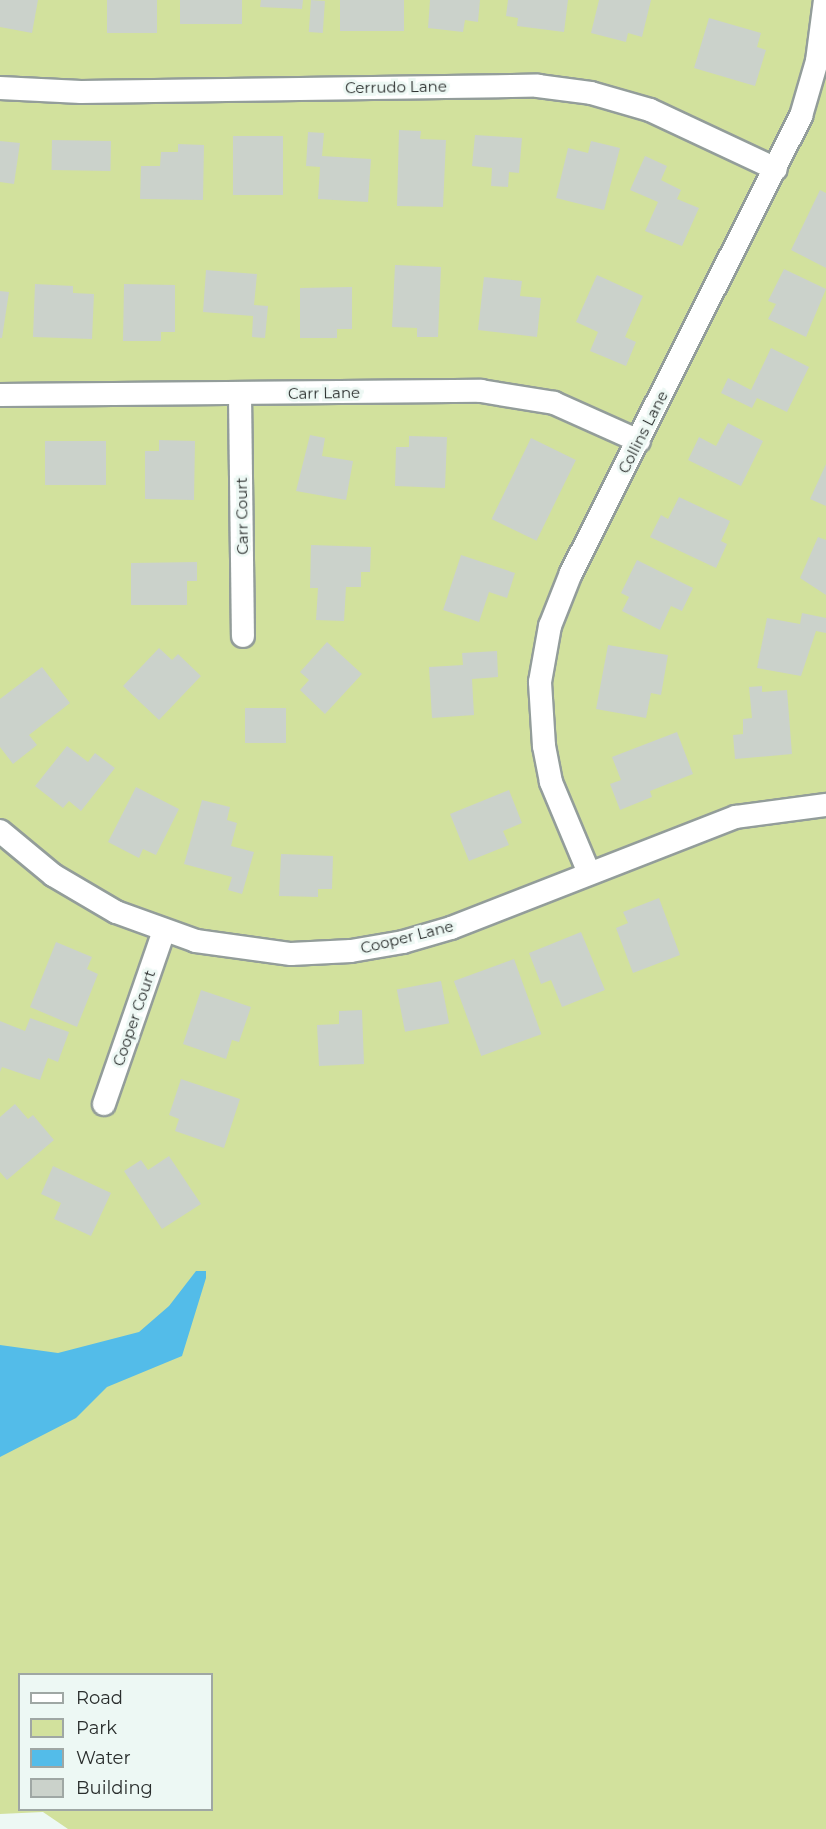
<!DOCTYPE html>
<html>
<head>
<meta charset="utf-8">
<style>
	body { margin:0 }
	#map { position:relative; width:826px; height:1829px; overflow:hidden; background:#edf8f4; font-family:Montserrat,sans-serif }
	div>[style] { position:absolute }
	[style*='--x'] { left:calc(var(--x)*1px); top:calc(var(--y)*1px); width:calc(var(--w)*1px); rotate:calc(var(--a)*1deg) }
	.green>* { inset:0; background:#d2e19d }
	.water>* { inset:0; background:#53bce9 }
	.building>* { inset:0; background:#cbd2cb; transform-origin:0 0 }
	.roads { filter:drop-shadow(2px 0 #939d9a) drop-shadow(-2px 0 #939d9a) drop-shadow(0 2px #939d9a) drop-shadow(0 -2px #939d9a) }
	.street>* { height:22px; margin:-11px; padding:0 11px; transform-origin:11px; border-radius:11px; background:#fff }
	span { translate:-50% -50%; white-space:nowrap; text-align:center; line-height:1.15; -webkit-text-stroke:6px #edf8f4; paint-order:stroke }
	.street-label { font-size:15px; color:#2a2e2d }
	.legend { position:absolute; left:18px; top:1673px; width:195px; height:138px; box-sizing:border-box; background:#edf8f4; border:2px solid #9fa7a4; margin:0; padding:8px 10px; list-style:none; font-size:18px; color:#2a2e2d }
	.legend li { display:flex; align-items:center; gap:12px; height:30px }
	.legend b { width:30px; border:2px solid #9fa7a4 }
</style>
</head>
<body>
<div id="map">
	<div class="green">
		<div style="clip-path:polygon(evenodd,0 0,826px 0,826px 1829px,68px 1829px,43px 1812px,0 1814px,0 0,20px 1674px,212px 1674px,212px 1810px,20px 1810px,20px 1674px)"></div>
	</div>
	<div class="water">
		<div style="clip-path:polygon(196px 1271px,206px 1271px,206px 1278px,182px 1356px,107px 1387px,76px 1418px,0 1457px,0 1345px,58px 1353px,139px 1332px,169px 1306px)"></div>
	</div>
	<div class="building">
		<div style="clip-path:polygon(0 0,38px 0,32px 33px,0 27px)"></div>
		<div style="left:107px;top:0;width:50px;height:33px"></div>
		<div style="left:180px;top:0;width:62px;height:24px"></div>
		<div style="clip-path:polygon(261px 0,303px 0,302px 9px,260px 7px)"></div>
		<div style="left:311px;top:0;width:14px;height:32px;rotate:4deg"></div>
		<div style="left:340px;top:0;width:64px;height:31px"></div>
		<div style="clip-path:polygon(430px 0,480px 0,478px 22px,465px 20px,463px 32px,428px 28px)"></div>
		<div style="clip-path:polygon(508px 0,568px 0,564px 32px,517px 26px,518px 18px,506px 16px)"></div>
		<div style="clip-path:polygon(599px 0,651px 0,642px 37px,628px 33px,626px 42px,591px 33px)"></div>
		<div style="clip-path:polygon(709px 18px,761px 33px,757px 47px,766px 50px,755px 86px,694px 68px)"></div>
		<div style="clip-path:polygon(399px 130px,421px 131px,420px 139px,446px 140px,443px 207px,397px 206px)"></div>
		<div style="clip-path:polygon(308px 132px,324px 133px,322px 156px,371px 159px,368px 202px,318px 199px,320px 167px,306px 166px)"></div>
		<div style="clip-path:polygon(475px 135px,522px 138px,519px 173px,509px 172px,508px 187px,491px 186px,492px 168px,472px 166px)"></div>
		<div style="left:233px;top:136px;width:50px;height:59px"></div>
		<div style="left:52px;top:140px;width:59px;height:30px;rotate:1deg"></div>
		<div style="clip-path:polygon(0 141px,20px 143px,14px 184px,0 182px)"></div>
		<div style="clip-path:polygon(591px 141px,620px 148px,604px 210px,556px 198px,568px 148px,588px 153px)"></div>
		<div style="clip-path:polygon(178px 144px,204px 145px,203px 200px,140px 199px,141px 166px,160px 166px,161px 152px,178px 152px)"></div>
		<div style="clip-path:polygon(645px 156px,667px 166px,661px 180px,681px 190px,677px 199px,699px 208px,682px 246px,645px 231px,658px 202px,630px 190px)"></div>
		<div style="clip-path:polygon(820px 190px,826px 193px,826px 268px,791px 250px)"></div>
		<div style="clip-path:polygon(395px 265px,441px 267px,438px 337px,417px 337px,417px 328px,392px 327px)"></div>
		<div style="clip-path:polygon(784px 269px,826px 289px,806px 337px,768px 319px,776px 304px,768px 301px)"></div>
		<div style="clip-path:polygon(206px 270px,257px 274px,254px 305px,268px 306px,265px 338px,252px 337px,253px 316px,203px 312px)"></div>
		<div style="clip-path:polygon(597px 275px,643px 296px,625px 337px,636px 342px,626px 366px,590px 351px,598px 332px,576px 322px)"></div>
		<div style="clip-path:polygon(484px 277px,522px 281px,520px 296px,541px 298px,537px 337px,478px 330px)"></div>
		<div style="clip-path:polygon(35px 284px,73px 286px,73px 293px,94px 294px,92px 339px,33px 337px)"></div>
		<div style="clip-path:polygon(124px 284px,175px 285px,175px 332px,161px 332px,161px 341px,123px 341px)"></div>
		<div style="clip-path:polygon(352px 287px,352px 329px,337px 329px,337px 338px,300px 338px,300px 288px)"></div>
		<div style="clip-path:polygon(0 291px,9px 292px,2px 338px,0 338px)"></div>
		<div style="clip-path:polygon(771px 348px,809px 367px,787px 412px,757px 398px,752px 408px,721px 393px,728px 378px,751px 390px)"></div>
		<div style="clip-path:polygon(728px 423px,763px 441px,741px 486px,688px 460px,699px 437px,716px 446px)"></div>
		<div style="clip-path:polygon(310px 435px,325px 438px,322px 456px,353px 461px,346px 500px,296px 491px)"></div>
		<div style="clip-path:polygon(409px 436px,447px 437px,445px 488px,395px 486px,396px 447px,409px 447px)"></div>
		<div style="left:531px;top:438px;width:50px;height:90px;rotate:26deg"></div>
		<div style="clip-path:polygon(159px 440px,195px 441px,194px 500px,145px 499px,145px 451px,159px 451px)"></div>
		<div style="left:106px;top:441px;width:44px;height:61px;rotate:90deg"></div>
		<div style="clip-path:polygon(826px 464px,826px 506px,810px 499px)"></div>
		<div style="clip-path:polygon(679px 497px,730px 521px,721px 541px,727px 544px,716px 568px,650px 537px,661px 515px,668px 519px)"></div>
		<div style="clip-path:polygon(818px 537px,826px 540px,826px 595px,800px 578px)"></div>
		<div style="clip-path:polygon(311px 545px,371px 547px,370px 572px,361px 572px,361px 587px,346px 587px,344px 621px,316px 620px,318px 588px,310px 588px)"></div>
		<div style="clip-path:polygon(461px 555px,515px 573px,507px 598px,489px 592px,479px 622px,443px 610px)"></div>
		<div style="clip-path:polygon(637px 560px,693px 588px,682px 611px,671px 606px,660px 630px,622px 611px,629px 597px,621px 593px)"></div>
		<div style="clip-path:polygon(197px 562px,197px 581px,187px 581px,187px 605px,131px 605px,131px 563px)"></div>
		<div style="clip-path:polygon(802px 613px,826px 618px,826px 633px,816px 631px,801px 676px,757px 668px,767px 618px,800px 624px)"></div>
		<div style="clip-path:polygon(327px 642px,362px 674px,325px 714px,300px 690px,309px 680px,300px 672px)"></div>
		<div style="clip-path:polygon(608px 645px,668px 655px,661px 695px,651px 693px,646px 718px,596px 709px)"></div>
		<div style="clip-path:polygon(159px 648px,172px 660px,178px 654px,201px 676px,159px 720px,123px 686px)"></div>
		<div style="clip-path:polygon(497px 651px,498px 677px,472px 679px,474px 715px,432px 718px,429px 667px,463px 665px,462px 653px)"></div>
		<div style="clip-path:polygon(42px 667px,70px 703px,29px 735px,37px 745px,13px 764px,0 747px,0 699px)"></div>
		<div style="clip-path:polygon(762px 686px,762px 692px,787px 690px,792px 754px,735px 759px,733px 735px,743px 734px,743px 719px,752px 718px,749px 687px)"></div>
		<div style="left:245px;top:708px;width:41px;height:35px"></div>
		<div style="clip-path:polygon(677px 732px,693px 774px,650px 791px,652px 797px,620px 810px,610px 784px,621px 780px,612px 757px)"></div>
		<div style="clip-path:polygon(67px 746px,88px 762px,95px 753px,115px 768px,81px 811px,69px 801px,63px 808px,35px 786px)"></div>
		<div style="clip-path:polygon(136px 787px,179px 809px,156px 855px,143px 849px,139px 858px,108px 842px)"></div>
		<div style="clip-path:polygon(509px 790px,522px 823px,503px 831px,509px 845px,469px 861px,450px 814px)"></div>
		<div style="clip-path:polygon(202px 800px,230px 807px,227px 820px,237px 823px,231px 846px,254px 852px,242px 894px,228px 890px,232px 877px,184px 864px)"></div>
		<div style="clip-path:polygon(281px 854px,333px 856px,332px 889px,318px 889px,318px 897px,279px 896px)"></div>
		<div style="clip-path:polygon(659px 898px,680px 955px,633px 973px,616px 928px,628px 923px,623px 912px)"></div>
		<div style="clip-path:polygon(581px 932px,605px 990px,562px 1007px,551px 980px,541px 984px,529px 953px)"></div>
		<div style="clip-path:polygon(56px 942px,92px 957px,87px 969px,98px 974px,77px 1027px,30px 1007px)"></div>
		<div style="left:514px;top:959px;width:80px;height:64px;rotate:70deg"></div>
		<div style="left:441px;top:981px;width:43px;height:45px;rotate:79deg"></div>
		<div style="clip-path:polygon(201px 990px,251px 1007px,239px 1042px,232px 1040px,226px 1059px,183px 1044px)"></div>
		<div style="clip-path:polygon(362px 1010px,364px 1064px,319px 1066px,317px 1025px,339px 1024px,339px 1011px)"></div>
		<div style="clip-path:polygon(30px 1018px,69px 1032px,58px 1062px,48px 1058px,40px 1080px,2px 1067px,0 1072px,0 1021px,25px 1031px)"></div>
		<div style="clip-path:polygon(181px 1079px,240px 1099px,224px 1148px,175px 1131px,179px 1119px,169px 1115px)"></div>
		<div style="clip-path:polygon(15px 1104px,28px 1119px,33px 1115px,54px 1140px,7px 1180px,0 1172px,0 1117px)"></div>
		<div style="clip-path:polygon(169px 1156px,201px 1204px,162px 1229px,124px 1171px,141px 1160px,148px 1170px)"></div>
		<div style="clip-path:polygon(53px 1166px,111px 1193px,91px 1236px,54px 1219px,61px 1203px,41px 1194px)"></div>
	</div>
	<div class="roads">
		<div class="street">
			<div style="--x:0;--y:88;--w:81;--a:2.8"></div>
			<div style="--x:81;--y:92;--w:457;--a:-0.8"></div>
			<div style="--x:538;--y:86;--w:53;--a:7.5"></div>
			<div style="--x:591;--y:93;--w:61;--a:16.1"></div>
			<div style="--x:650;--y:110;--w:139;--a:25.1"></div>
			<div style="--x:0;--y:395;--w:481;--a:-0.5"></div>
			<div style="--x:481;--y:391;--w:74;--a:9.3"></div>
			<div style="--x:554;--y:403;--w:93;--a:24.1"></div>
			<div style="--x:240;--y:395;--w:241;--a:89.3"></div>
			<div style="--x:0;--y:831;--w:69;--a:39.7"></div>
			<div style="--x:53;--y:875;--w:73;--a:30.4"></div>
			<div style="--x:116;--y:912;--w:85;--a:19.9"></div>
			<div style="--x:196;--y:941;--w:96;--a:7.8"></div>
			<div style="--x:291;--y:954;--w:60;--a:-2.9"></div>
			<div style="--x:351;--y:951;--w:53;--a:-9.8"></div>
			<div style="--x:403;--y:942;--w:50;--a:-16.3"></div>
			<div style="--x:451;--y:928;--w:306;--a:-21.3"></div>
			<div style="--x:736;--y:817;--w:91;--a:-7.6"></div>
			<div style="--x:589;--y:873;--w:99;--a:-112.7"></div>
			<div style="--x:551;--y:782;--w:37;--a:-101"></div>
			<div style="--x:544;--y:746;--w:64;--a:-93.6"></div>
			<div style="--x:540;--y:682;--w:57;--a:-79.9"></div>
			<div style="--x:550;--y:626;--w:57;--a:-68.4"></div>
			<div style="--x:571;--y:573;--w:512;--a:-63.28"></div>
			<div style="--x:801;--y:116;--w:57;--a:-73.8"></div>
			<div style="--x:817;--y:61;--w:62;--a:-82.5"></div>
			<div style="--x:104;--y:1104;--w:183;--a:-70.9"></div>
		</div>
	</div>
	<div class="street-label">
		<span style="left:396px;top:87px;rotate:-1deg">Cerrudo Lane</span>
		<span style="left:324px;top:393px;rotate:-1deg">Carr Lane</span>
		<span style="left:643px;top:432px;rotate:-63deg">Collins Lane</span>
		<span style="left:242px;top:516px;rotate:-91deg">Carr Court</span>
		<span style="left:407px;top:937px;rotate:-14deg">Cooper Lane</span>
		<span style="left:134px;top:1018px;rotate:-71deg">Cooper Court</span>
	</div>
	<ul class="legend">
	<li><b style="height:8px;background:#fff"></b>Road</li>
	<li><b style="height:16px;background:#d2e19d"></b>Park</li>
	<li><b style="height:16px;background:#53bce9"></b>Water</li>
	<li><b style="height:16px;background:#cbd2cb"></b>Building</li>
	</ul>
</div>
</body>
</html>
